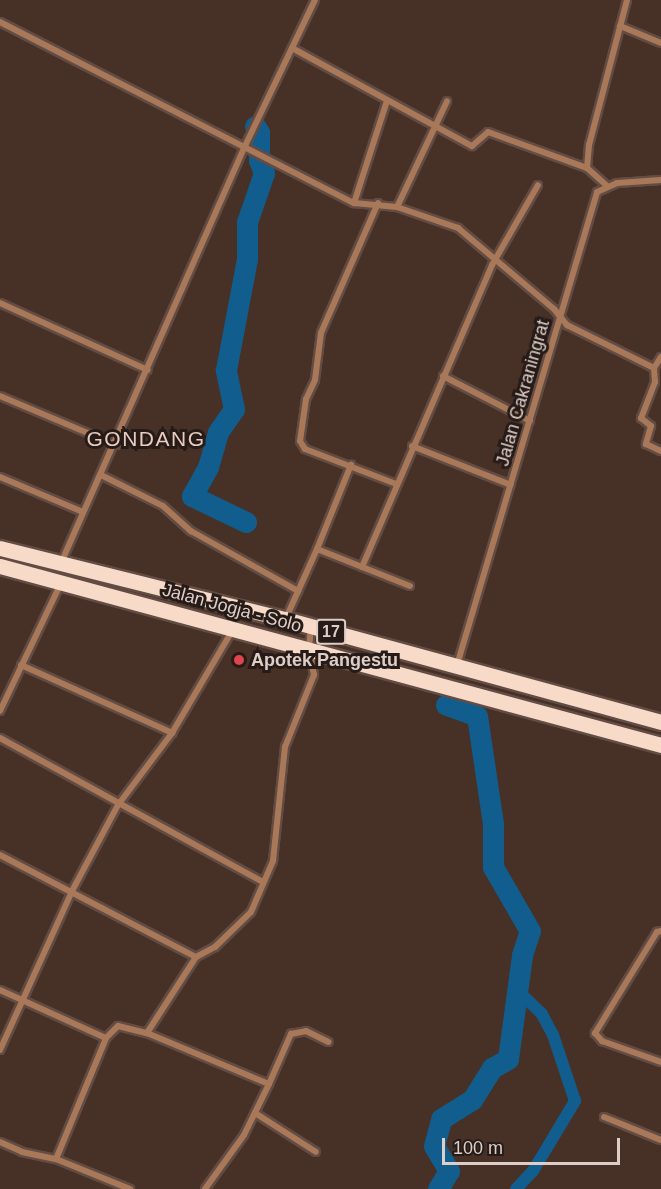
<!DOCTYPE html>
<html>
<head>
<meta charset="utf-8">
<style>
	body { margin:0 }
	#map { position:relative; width:661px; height:1189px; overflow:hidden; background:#473026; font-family:Arial,sans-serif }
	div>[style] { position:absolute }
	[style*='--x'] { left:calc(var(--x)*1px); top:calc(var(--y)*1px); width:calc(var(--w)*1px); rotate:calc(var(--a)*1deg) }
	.canal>* { height:12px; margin:-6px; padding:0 6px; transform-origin:6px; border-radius:6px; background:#115e8e }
	.river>* { height:21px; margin:-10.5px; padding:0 10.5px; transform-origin:10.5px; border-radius:10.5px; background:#115e8e }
	.roads { filter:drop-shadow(2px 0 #624c43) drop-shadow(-2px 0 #624c43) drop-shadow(0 2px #624c43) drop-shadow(0 -2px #624c43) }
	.minor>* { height:6px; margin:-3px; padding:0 3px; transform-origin:3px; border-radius:3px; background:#a87859 }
	.trunk>* { height:15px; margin:-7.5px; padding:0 7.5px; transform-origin:7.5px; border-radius:7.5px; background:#f7dac7 }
	.dots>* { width:16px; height:16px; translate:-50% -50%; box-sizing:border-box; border:3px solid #261b17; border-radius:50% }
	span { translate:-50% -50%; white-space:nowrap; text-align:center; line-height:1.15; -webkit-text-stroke:6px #261b17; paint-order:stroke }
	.shield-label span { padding:2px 4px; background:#261b17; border:2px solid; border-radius:4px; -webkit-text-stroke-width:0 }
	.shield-label { font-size:16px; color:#ddcec8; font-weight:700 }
	.street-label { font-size:18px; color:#ddcec8 }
	.poi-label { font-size:18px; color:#ddcec8; font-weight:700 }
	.left { translate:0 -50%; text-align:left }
	.quarter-label { font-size:21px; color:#e9cbbf; letter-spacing:1.5px }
	.scale { position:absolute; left:442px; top:1138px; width:178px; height:27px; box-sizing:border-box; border:3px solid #ddcec8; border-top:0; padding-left:8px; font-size:18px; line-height:21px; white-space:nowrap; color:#ddcec8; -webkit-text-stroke:4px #261b17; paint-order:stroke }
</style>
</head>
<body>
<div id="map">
	<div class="canal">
		<div style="--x:516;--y:1189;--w:25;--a:-47"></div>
		<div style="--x:533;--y:1171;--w:82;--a:-59"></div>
		<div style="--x:575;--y:1101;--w:70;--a:-108.4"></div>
		<div style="--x:553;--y:1035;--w:24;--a:-118"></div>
		<div style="--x:542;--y:1014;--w:33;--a:-136"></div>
	</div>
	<div class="river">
		<div style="--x:246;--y:522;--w:60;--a:-154.3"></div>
		<div style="--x:192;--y:496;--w:33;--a:-61"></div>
		<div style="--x:208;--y:467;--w:36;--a:-74"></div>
		<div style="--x:218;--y:432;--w:28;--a:-55"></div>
		<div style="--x:234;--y:409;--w:40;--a:-102"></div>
		<div style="--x:226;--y:370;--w:113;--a:-79.3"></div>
		<div style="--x:247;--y:259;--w:37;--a:-90"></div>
		<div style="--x:247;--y:222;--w:52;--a:-70.9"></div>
		<div style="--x:264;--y:173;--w:14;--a:-111"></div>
		<div style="--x:259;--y:160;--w:28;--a:-90"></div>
		<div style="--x:259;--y:132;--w:7;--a:-124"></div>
		<div style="--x:438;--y:1189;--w:21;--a:-59"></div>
		<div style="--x:449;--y:1171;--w:29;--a:-121"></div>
		<div style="--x:434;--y:1146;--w:28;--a:-75"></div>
		<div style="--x:441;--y:1119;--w:36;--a:-32"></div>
		<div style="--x:472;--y:1100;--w:38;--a:-58"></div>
		<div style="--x:492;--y:1068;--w:18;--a:-29"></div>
		<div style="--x:508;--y:1059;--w:105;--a:-82.3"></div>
		<div style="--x:522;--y:955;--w:25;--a:-72"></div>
		<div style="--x:530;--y:931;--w:74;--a:-120"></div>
		<div style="--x:493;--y:867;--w:43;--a:-90"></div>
		<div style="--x:493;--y:824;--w:109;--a:-98.4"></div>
		<div style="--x:477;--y:716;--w:33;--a:-160"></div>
	</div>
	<div class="roads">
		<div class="minor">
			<div style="--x:0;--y:22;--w:398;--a:27.1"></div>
			<div style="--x:354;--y:203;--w:43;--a:5.3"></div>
			<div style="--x:397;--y:207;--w:65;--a:19"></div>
			<div style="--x:458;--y:228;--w:126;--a:40.2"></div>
			<div style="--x:554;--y:309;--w:21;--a:51"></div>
			<div style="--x:567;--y:325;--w:97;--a:26.3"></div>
			<div style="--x:654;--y:368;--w:13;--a:-58"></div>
			<div style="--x:620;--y:26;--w:44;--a:22.5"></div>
			<div style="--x:292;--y:48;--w:205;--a:28.6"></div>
			<div style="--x:472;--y:146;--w:21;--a:-41"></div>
			<div style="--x:488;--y:132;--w:105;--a:20"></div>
			<div style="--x:606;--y:185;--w:25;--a:-138"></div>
			<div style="--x:587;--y:168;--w:23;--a:-85"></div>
			<div style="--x:589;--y:145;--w:150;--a:-75.3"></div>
			<div style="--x:354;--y:203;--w:107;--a:-72.1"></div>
			<div style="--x:378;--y:203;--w:142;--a:113.7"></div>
			<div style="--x:321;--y:333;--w:47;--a:97.3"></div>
			<div style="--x:315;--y:380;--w:21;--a:115"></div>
			<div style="--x:306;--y:399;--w:42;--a:98.1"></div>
			<div style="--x:300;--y:441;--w:9;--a:58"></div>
			<div style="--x:305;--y:449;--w:97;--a:21"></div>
			<div style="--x:397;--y:207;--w:117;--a:-64.7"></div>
			<div style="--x:0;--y:303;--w:162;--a:24.4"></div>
			<div style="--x:654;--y:368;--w:14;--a:86"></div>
			<div style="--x:655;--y:382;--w:39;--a:111"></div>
			<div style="--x:641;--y:418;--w:13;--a:39"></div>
			<div style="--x:651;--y:426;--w:19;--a:106"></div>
			<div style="--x:646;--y:444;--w:17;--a:25"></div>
			<div style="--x:443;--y:376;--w:98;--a:27.3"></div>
			<div style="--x:0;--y:396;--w:126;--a:22.9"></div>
			<div style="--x:412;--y:446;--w:106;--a:21.5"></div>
			<div style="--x:101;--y:475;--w:69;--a:26.6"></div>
			<div style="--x:163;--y:506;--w:38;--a:42"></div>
			<div style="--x:191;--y:531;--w:123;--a:29.3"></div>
			<div style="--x:0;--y:477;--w:90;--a:22.9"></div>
			<div style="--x:317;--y:549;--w:91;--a:-68"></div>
			<div style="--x:61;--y:563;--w:454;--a:-66.2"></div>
			<div style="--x:244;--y:148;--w:164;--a:-64.4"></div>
			<div style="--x:362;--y:567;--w:329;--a:-66.7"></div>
			<div style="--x:492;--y:265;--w:92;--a:-60.1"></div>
			<div style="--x:286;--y:618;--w:76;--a:-65.8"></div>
			<div style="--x:317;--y:549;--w:100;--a:21.7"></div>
			<div style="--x:21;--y:665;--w:166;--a:24.2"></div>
			<div style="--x:457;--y:665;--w:493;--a:-73.5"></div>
			<div style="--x:597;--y:192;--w:22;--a:-24"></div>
			<div style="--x:617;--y:183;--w:44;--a:-3.9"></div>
			<div style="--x:0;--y:711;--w:142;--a:-64.5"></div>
			<div style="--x:0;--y:738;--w:300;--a:28.7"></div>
			<div style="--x:0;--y:855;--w:221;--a:27.5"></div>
			<div style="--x:661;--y:931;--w:4;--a:166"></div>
			<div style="--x:657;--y:932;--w:119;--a:121.5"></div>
			<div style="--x:595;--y:1033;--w:11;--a:49"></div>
			<div style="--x:602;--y:1041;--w:63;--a:19.6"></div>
			<div style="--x:0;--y:990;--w:116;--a:24.4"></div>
			<div style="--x:147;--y:1033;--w:90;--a:-57.2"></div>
			<div style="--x:196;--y:957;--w:21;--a:-28"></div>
			<div style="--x:215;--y:947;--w:50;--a:-44.2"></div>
			<div style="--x:251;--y:912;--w:56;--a:-66.7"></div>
			<div style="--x:273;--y:861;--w:115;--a:-84"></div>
			<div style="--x:285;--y:747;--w:78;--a:-68.1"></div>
			<div style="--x:314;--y:675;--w:26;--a:-101"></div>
			<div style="--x:309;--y:649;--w:21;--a:-85"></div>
			<div style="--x:0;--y:1050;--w:175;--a:-65.6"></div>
			<div style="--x:72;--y:891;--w:98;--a:-61.9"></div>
			<div style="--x:118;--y:805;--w:90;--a:-53.1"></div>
			<div style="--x:172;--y:733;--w:118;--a:-59.5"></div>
			<div style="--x:255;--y:1113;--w:72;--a:32.6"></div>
			<div style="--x:604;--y:1117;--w:61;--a:22"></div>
			<div style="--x:0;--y:1142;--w:24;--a:24"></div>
			<div style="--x:22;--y:1152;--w:35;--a:12"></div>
			<div style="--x:56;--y:1159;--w:80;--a:22.1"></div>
			<div style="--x:56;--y:1159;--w:131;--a:-67.5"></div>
			<div style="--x:106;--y:1038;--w:17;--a:-45"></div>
			<div style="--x:118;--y:1026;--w:30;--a:14"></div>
			<div style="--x:147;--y:1033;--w:132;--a:22.7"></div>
			<div style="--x:269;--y:1084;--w:55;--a:-66.3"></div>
			<div style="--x:291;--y:1034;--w:15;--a:-11"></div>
			<div style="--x:306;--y:1031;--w:25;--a:26"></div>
			<div style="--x:205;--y:1189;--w:67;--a:-54.2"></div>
			<div style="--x:244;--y:1135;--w:57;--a:-63.9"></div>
		</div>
		<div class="trunk">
			<div style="--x:0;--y:548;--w:294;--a:14"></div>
			<div style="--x:285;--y:619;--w:390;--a:15.3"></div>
			<div style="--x:0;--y:566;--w:685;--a:15.15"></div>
		</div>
	</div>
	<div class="dots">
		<div style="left:239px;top:660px;background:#e0444e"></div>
	</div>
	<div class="shield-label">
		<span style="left:331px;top:632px">17</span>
	</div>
	<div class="street-label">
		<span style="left:523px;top:393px;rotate:-74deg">Jalan Cakraningrat</span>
		<span style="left:232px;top:608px;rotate:15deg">Jalan Jogja - Solo</span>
	</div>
	<div class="poi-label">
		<span class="left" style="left:251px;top:660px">Apotek Pangestu</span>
	</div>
	<div class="quarter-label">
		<span style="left:146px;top:439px">GONDANG</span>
	</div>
	<div class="scale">100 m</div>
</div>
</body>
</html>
